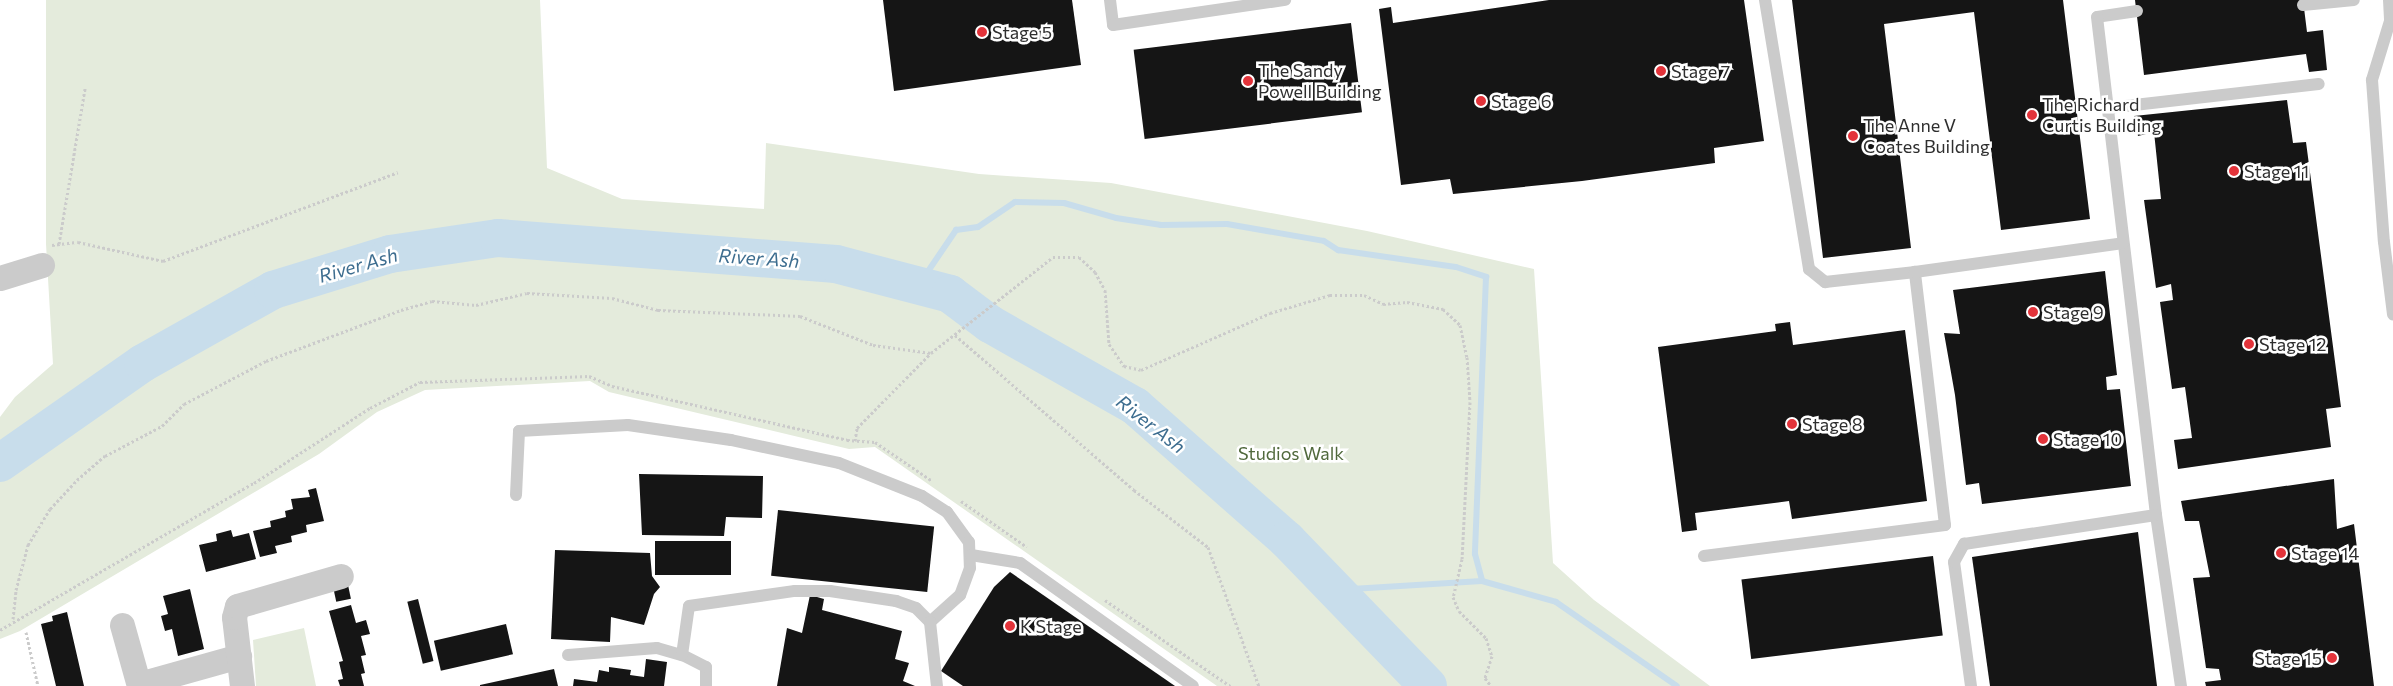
<!DOCTYPE html>
<html>
<head>
<meta charset="utf-8">
<style>
	body { margin:0 }
	#map { position:relative; width:2393px; height:686px; overflow:hidden; background:#fff; font-family:Commissioner,sans-serif }
	div>[style] { position:absolute }
	[style*='--x'] { left:calc(var(--x)*1px); top:calc(var(--y)*1px); width:calc(var(--w)*1px); rotate:calc(var(--a)*1deg) }
	.green>* { inset:0; background:#e4ebdc }
	.stream>* { height:6px; margin:-3px; padding:0 3px; transform-origin:3px; border-radius:3px; background:#c8ddeb }
	.river>* { height:38px; margin:-19px; padding:0 19px; transform-origin:19px; border-radius:19px; background:#c8ddeb }
	.building>* { inset:0; background:#151515; transform-origin:0 0 }
	.path>* { height:3px; margin-top:-1.5px; transform-origin:0; background:repeating-linear-gradient(90deg,#cbcbcb 0 2.5px,transparent 0 5px) }
	.service>* { height:12px; margin:-6px; padding:0 6px; transform-origin:6px; border-radius:6px; background:#cbcbcb }
	.minor>* { height:25px; margin:-12.5px; padding:0 12.5px; transform-origin:12.5px; border-radius:12.5px; background:#cbcbcb }
	.dots>* { width:14px; height:14px; translate:-50% -50%; box-sizing:border-box; border:2px solid #fff; border-radius:50% }
	span { translate:-50% -50%; white-space:nowrap; text-align:center; line-height:1.15; -webkit-text-stroke:5px #fff; paint-order:stroke }
	.poi-label { font-size:18px; color:#2e2e2e }
	.left { translate:0 -50%; text-align:left }
	.right { translate:-100% -50%; text-align:right }
	.park-label { font-size:18px; color:#50693c }
	.water-label { font-size:19px; color:#3d6d8f; font-style:italic }
</style>
</head>
<body>
<div id="map">
	<div class="green">
		<div style="clip-path:polygon(46px 0,540px 0,547px 168px,622px 199px,764px 209px,766px 143px,979px 174px,1111px 183px,1367px 231px,1534px 269px,1553px 563px,1594px 600px,1710px 686px,1217px 686px,875px 447px,849px 449px,609px 392px,590px 381px,425px 390px,377px 412px,319px 454px,20px 631px,0 639px,0 417px,15px 397px,53px 364px,46px 244px)"></div>
		<div style="clip-path:polygon(304px 628px,316px 686px,256px 686px,253px 640px)"></div>
	</div>
	<div class="stream">
		<div style="--x:918;--y:286;--w:68;--a:-55.8"></div>
		<div style="--x:956;--y:230;--w:22;--a:-8"></div>
		<div style="--x:978;--y:227;--w:45;--a:-34"></div>
		<div style="--x:1015;--y:202;--w:49;--a:1.2"></div>
		<div style="--x:1064;--y:203;--w:54;--a:16.1"></div>
		<div style="--x:1116;--y:218;--w:46;--a:8.8"></div>
		<div style="--x:1161;--y:225;--w:66;--a:-0.9"></div>
		<div style="--x:1227;--y:224;--w:98;--a:9.9"></div>
		<div style="--x:1324;--y:241;--w:17;--a:33"></div>
		<div style="--x:1338;--y:250;--w:119;--a:8.2"></div>
		<div style="--x:1456;--y:267;--w:32;--a:18"></div>
		<div style="--x:1486;--y:277;--w:277;--a:92.3"></div>
		<div style="--x:1475;--y:554;--w:28;--a:75"></div>
		<div style="--x:1335;--y:590;--w:147;--a:-3.5"></div>
		<div style="--x:1482;--y:581;--w:77;--a:15.8"></div>
		<div style="--x:1556;--y:602;--w:147;--a:34.8"></div>
	</div>
	<div class="river">
		<div style="--x:0;--y:463;--w:174;--a:-35"></div>
		<div style="--x:143;--y:363;--w:149;--a:-29.3"></div>
		<div style="--x:273;--y:290;--w:122;--a:-17.1"></div>
		<div style="--x:390;--y:254;--w:109;--a:-8.4"></div>
		<div style="--x:498;--y:238;--w:339;--a:4.4"></div>
		<div style="--x:836;--y:264;--w:118;--a:14.7"></div>
		<div style="--x:950;--y:294;--w:50;--a:36.9"></div>
		<div style="--x:990;--y:324;--w:167;--a:29.5"></div>
		<div style="--x:1135;--y:406;--w:203;--a:41.4"></div>
		<div style="--x:1287;--y:540;--w:203;--a:46"></div>
	</div>
	<div class="building">
		<div style="clip-path:polygon(883px 0,1072px 0,1081px 65px,894px 91px)"></div>
		<div style="clip-path:polygon(1549px 0,1744px 0,1764px 141px,1714px 148px,1715px 163px,1582px 181px,1453px 194px,1450px 179px,1401px 185px,1379px 9px,1391px 7px,1393px 23px)"></div>
		<div style="clip-path:polygon(1792px 0,2063px 0,2090px 219px,2001px 230px,1974px 12px,1884px 24px,1911px 248px,1823px 258px)"></div>
		<div style="clip-path:polygon(2135px 0,2303px 0,2307px 32px,2323px 30px,2327px 70px,2309px 72px,2306px 54px,2144px 75px)"></div>
		<div style="left:1351px;top:23px;width:90px;height:219px;rotate:83deg"></div>
		<div style="clip-path:polygon(2287px 100px,2293px 143px,2306px 142px,2341px 407px,2326px 409px,2331px 447px,2178px 469px,2174px 440px,2192px 438px,2185px 387px,2172px 389px,2160px 302px,2173px 300px,2171px 284px,2156px 288px,2144px 200px,2161px 199px,2154px 132px,2138px 136px,2134px 116px)"></div>
		<div style="clip-path:polygon(2105px 271px,2117px 375px,2106px 377px,2107px 390px,2120px 389px,2131px 486px,1982px 504px,1979px 483px,1966px 485px,1955px 395px,1944px 333px,1960px 334px,1953px 290px)"></div>
		<div style="clip-path:polygon(1790px 322px,1793px 345px,1905px 330px,1927px 501px,1792px 519px,1789px 501px,1695px 513px,1697px 530px,1682px 532px,1658px 347px,1776px 331px,1775px 324px)"></div>
		<div style="clip-path:polygon(639px 474px,763px 476px,762px 518px,726px 517px,724px 536px,642px 535px)"></div>
		<div style="clip-path:polygon(2334px 479px,2337px 529px,2354px 524px,2374px 686px,2206px 686px,2205px 682px,2221px 680px,2219px 669px,2206px 668px,2193px 578px,2210px 577px,2199px 521px,2185px 521px,2181px 501px)"></div>
		<div style="clip-path:polygon(316px 488px,324px 521px,306px 525px,307px 532px,291px 536px,292px 542px,275px 546px,277px 553px,260px 557px,253px 531px,271px 527px,270px 521px,286px 517px,285px 511px,293px 509px,291px 499px,310px 497px,308px 490px)"></div>
		<div style="left:778px;top:510px;width:157px;height:66px;rotate:6deg"></div>
		<div style="clip-path:polygon(231px 530px,233px 537px,249px 533px,256px 559px,206px 572px,199px 545px,217px 541px,216px 534px)"></div>
		<div style="clip-path:polygon(2138px 532px,2157px 686px,1990px 686px,1972px 557px)"></div>
		<div style="left:655px;top:541px;width:76px;height:34px"></div>
		<div style="clip-path:polygon(555px 550px,650px 553px,652px 576px,660px 587px,654px 594px,644px 625px,611px 617px,610px 642px,551px 639px)"></div>
		<div style="left:1933px;top:556px;width:80px;height:193px;rotate:83deg"></div>
		<div style="clip-path:polygon(1010px 572px,1175px 686px,963px 686px,941px 671px,994px 587px)"></div>
		<div style="left:348px;top:585px;width:14px;height:15px;rotate:78deg"></div>
		<div style="clip-path:polygon(190px 589px,204px 649px,178px 656px,172px 629px,165px 631px,161px 616px,168px 614px,163px 596px)"></div>
		<div style="clip-path:polygon(810px 595px,824px 599px,822px 610px,902px 631px,895px 659px,909px 663px,903px 681px,915px 686px,777px 686px,787px 628px,802px 633px)"></div>
		<div style="left:418px;top:599px;width:64px;height:11px;rotate:76deg"></div>
		<div style="clip-path:polygon(351px 605px,356px 623px,366px 620px,370px 634px,361px 636px,366px 655px,361px 656px,365px 673px,361px 674px,364px 686px,340px 686px,338px 680px,343px 679px,339px 662px,343px 661px,329px 611px)"></div>
		<div style="clip-path:polygon(67px 612px,84px 686px,56px 686px,41px 624px,53px 621px,52px 616px)"></div>
		<div style="left:506px;top:624px;width:31px;height:74px;rotate:77deg"></div>
		<div style="clip-path:polygon(646px 659px,667px 662px,664px 686px,573px 686px,574px 679px,597px 682px,599px 670px,609px 672px,609px 667px,631px 670px,630px 675px,644px 677px)"></div>
		<div style="clip-path:polygon(554px 669px,558px 686px,480px 686px,480px 685px)"></div>
	</div>
	<div class="path">
		<div style="--x:59;--y:244;--w:158;--a:-80.5"></div>
		<div style="--x:52;--y:245;--w:26;--a:-7"></div>
		<div style="--x:78;--y:242;--w:87;--a:12.6"></div>
		<div style="--x:163;--y:261;--w:251;--a:-20.7"></div>
		<div style="--x:955;--y:335;--w:237;--a:40.9"></div>
		<div style="--x:1134;--y:490;--w:93;--a:37.6"></div>
		<div style="--x:1208;--y:547;--w:148;--a:69.9"></div>
		<div style="--x:855;--y:441;--w:13;--a:-81"></div>
		<div style="--x:857;--y:428;--w:105;--a:-45.4"></div>
		<div style="--x:931;--y:353;--w:155;--a:-38.2"></div>
		<div style="--x:1053;--y:257;--w:26;--a:0"></div>
		<div style="--x:1079;--y:257;--w:22;--a:43"></div>
		<div style="--x:1095;--y:272;--w:21;--a:61"></div>
		<div style="--x:1105;--y:290;--w:54;--a:85.8"></div>
		<div style="--x:1109;--y:344;--w:27;--a:56"></div>
		<div style="--x:1124;--y:366;--w:17;--a:13"></div>
		<div style="--x:1141;--y:370;--w:141;--a:-23.8"></div>
		<div style="--x:1270;--y:313;--w:63;--a:-16.7"></div>
		<div style="--x:1330;--y:295;--w:34;--a:0"></div>
		<div style="--x:1364;--y:295;--w:21;--a:25"></div>
		<div style="--x:1383;--y:304;--w:24;--a:-5"></div>
		<div style="--x:1407;--y:302;--w:37;--a:11"></div>
		<div style="--x:1443;--y:309;--w:23;--a:43"></div>
		<div style="--x:1460;--y:325;--w:33;--a:78"></div>
		<div style="--x:1467;--y:357;--w:45;--a:86.2"></div>
		<div style="--x:1470;--y:402;--w:157;--a:92.9"></div>
		<div style="--x:1462;--y:559;--w:39;--a:103"></div>
		<div style="--x:1453;--y:597;--w:15;--a:67"></div>
		<div style="--x:1459;--y:611;--w:38;--a:45"></div>
		<div style="--x:1486;--y:638;--w:19;--a:72"></div>
		<div style="--x:1492;--y:656;--w:23;--a:108"></div>
		<div style="--x:1485;--y:678;--w:10;--a:53"></div>
		<div style="--x:961;--y:501;--w:80;--a:34.9"></div>
		<div style="--x:1105;--y:600;--w:152;--a:34.5"></div>
		<div style="--x:13;--y:619;--w:29;--a:-84"></div>
		<div style="--x:16;--y:590;--w:47;--a:-75.1"></div>
		<div style="--x:28;--y:545;--w:42;--a:-58.6"></div>
		<div style="--x:50;--y:509;--w:40;--a:-47"></div>
		<div style="--x:77;--y:480;--w:37;--a:-41"></div>
		<div style="--x:105;--y:456;--w:64;--a:-27.8"></div>
		<div style="--x:162;--y:426;--w:31;--a:-45"></div>
		<div style="--x:184;--y:404;--w:93;--a:-27.7"></div>
		<div style="--x:266;--y:361;--w:144;--a:-20.7"></div>
		<div style="--x:401;--y:310;--w:32;--a:-16"></div>
		<div style="--x:432;--y:301;--w:44;--a:5.2"></div>
		<div style="--x:476;--y:305;--w:52;--a:-13.2"></div>
		<div style="--x:527;--y:293;--w:85;--a:3.4"></div>
		<div style="--x:612;--y:298;--w:48;--a:14.6"></div>
		<div style="--x:658;--y:310;--w:142;--a:2.4"></div>
		<div style="--x:800;--y:316;--w:79;--a:21.7"></div>
		<div style="--x:873;--y:345;--w:59;--a:7.9"></div>
		<div style="--x:0;--y:630;--w:293;--a:-30.1"></div>
		<div style="--x:254;--y:483;--w:138;--a:-32.9"></div>
		<div style="--x:370;--y:408;--w:56;--a:-27.5"></div>
		<div style="--x:420;--y:382;--w:169;--a:-2"></div>
		<div style="--x:589;--y:376;--w:25;--a:23"></div>
		<div style="--x:612;--y:386;--w:241;--a:12.9"></div>
		<div style="--x:847;--y:440;--w:28;--a:4"></div>
		<div style="--x:875;--y:442;--w:68;--a:34.2"></div>
		<div style="--x:26;--y:632;--w:55;--a:77.5"></div>
	</div>
	<div class="service">
		<div style="--x:1110;--y:0;--w:25;--a:83"></div>
		<div style="--x:1113;--y:25;--w:174;--a:-8.3"></div>
		<div style="--x:1765;--y:0;--w:273;--a:80.7"></div>
		<div style="--x:1809;--y:269;--w:21;--a:39"></div>
		<div style="--x:1825;--y:282;--w:91;--a:-6.3"></div>
		<div style="--x:2389;--y:0;--w:21;--a:87"></div>
		<div style="--x:2390;--y:21;--w:62;--a:107"></div>
		<div style="--x:2372;--y:80;--w:162;--a:85.8"></div>
		<div style="--x:2384;--y:242;--w:73;--a:82.9"></div>
		<div style="--x:2303;--y:5;--w:51;--a:-5.6"></div>
		<div style="--x:2137;--y:11;--w:40;--a:171.5"></div>
		<div style="--x:2097;--y:17;--w:501;--a:83.24"></div>
		<div style="--x:2156;--y:515;--w:173;--a:81.7"></div>
		<div style="--x:2108;--y:108;--w:212;--a:-6.5"></div>
		<div style="--x:516;--y:495;--w:64;--a:-87.3"></div>
		<div style="--x:519;--y:431;--w:109;--a:-3.2"></div>
		<div style="--x:628;--y:425;--w:104;--a:8.3"></div>
		<div style="--x:731;--y:440;--w:110;--a:12"></div>
		<div style="--x:839;--y:463;--w:89;--a:21.7"></div>
		<div style="--x:922;--y:496;--w:30;--a:33"></div>
		<div style="--x:947;--y:512;--w:37;--a:54"></div>
		<div style="--x:969;--y:542;--w:26;--a:88"></div>
		<div style="--x:970;--y:568;--w:29;--a:110"></div>
		<div style="--x:960;--y:595;--w:40;--a:138"></div>
		<div style="--x:971;--y:555;--w:50;--a:9.3"></div>
		<div style="--x:1020;--y:563;--w:212;--a:35.4"></div>
		<div style="--x:1704;--y:556;--w:243;--a:-7.3"></div>
		<div style="--x:1945;--y:525;--w:255;--a:-96.8"></div>
		<div style="--x:1915;--y:272;--w:210;--a:-7.9"></div>
		<div style="--x:568;--y:655;--w:89;--a:-4.5"></div>
		<div style="--x:657;--y:648;--w:26;--a:16"></div>
		<div style="--x:706;--y:686;--w:19;--a:-90"></div>
		<div style="--x:706;--y:667;--w:27;--a:-153"></div>
		<div style="--x:682;--y:655;--w:49;--a:-81.9"></div>
		<div style="--x:689;--y:606;--w:107;--a:-8.1"></div>
		<div style="--x:795;--y:591;--w:35;--a:0"></div>
		<div style="--x:830;--y:591;--w:67;--a:8.6"></div>
		<div style="--x:896;--y:601;--w:21;--a:19"></div>
		<div style="--x:916;--y:608;--w:20;--a:45"></div>
		<div style="--x:930;--y:622;--w:64;--a:83.8"></div>
		<div style="--x:1971;--y:686;--w:125;--a:-97.8"></div>
		<div style="--x:1954;--y:562;--w:21;--a:-61"></div>
		<div style="--x:1964;--y:544;--w:194;--a:-8.6"></div>
	</div>
	<div class="minor">
		<div style="--x:0;--y:278;--w:44;--a:-17.2"></div>
		<div style="--x:122;--y:625;--w:63;--a:74.4"></div>
		<div style="--x:139;--y:684;--w:104;--a:-15.6"></div>
		<div style="--x:242;--y:686;--w:69;--a:-96.6"></div>
		<div style="--x:234;--y:617;--w:11;--a:-75"></div>
		<div style="--x:237;--y:606;--w:108;--a:-16.1"></div>
	</div>
	<div class="dots">
		<div style="left:982px;top:32px;background:#e3333a"></div>
		<div style="left:1661px;top:71px;background:#e3333a"></div>
		<div style="left:1248px;top:81px;background:#e3333a"></div>
		<div style="left:1481px;top:101px;background:#e3333a"></div>
		<div style="left:2032px;top:115px;background:#e3333a"></div>
		<div style="left:1853px;top:136px;background:#e3333a"></div>
		<div style="left:2234px;top:171px;background:#e3333a"></div>
		<div style="left:2033px;top:312px;background:#e3333a"></div>
		<div style="left:2249px;top:344px;background:#e3333a"></div>
		<div style="left:1792px;top:424px;background:#e3333a"></div>
		<div style="left:2043px;top:439px;background:#e3333a"></div>
		<div style="left:2281px;top:553px;background:#e3333a"></div>
		<div style="left:1010px;top:626px;background:#e3333a"></div>
		<div style="left:2332px;top:658px;background:#e3333a"></div>
	</div>
	<div class="poi-label">
		<span class="left" style="left:992px;top:32px">Stage 5</span>
		<span class="left" style="left:1258px;top:81px">The Sandy<br>Powell Building</span>
		<span class="left" style="left:1671px;top:71px">Stage 7</span>
		<span class="left" style="left:1491px;top:101px">Stage 6</span>
		<span class="left" style="left:2042px;top:115px">The Richard<br>Curtis Building</span>
		<span class="left" style="left:1863px;top:136px">The Anne V<br>Coates Building</span>
		<span class="left" style="left:2244px;top:171px">Stage 11</span>
		<span class="left" style="left:2043px;top:312px">Stage 9</span>
		<span class="left" style="left:2259px;top:344px">Stage 12</span>
		<span class="left" style="left:1802px;top:424px">Stage 8</span>
		<span class="left" style="left:2053px;top:439px">Stage 10</span>
		<span class="left" style="left:2291px;top:553px">Stage 14</span>
		<span class="left" style="left:1020px;top:626px">K Stage</span>
		<span class="right" style="left:2322px;top:658px">Stage 15</span>
	</div>
	<div class="park-label">
		<span style="left:1291px;top:453px">Studios Walk</span>
	</div>
	<div class="water-label">
		<span style="left:759px;top:258px;rotate:4deg">River Ash</span>
		<span style="left:358px;top:265px;rotate:-16deg">River Ash</span>
		<span style="left:1151px;top:424px;rotate:38deg">River Ash</span>
	</div>
</div>
</body>
</html>
